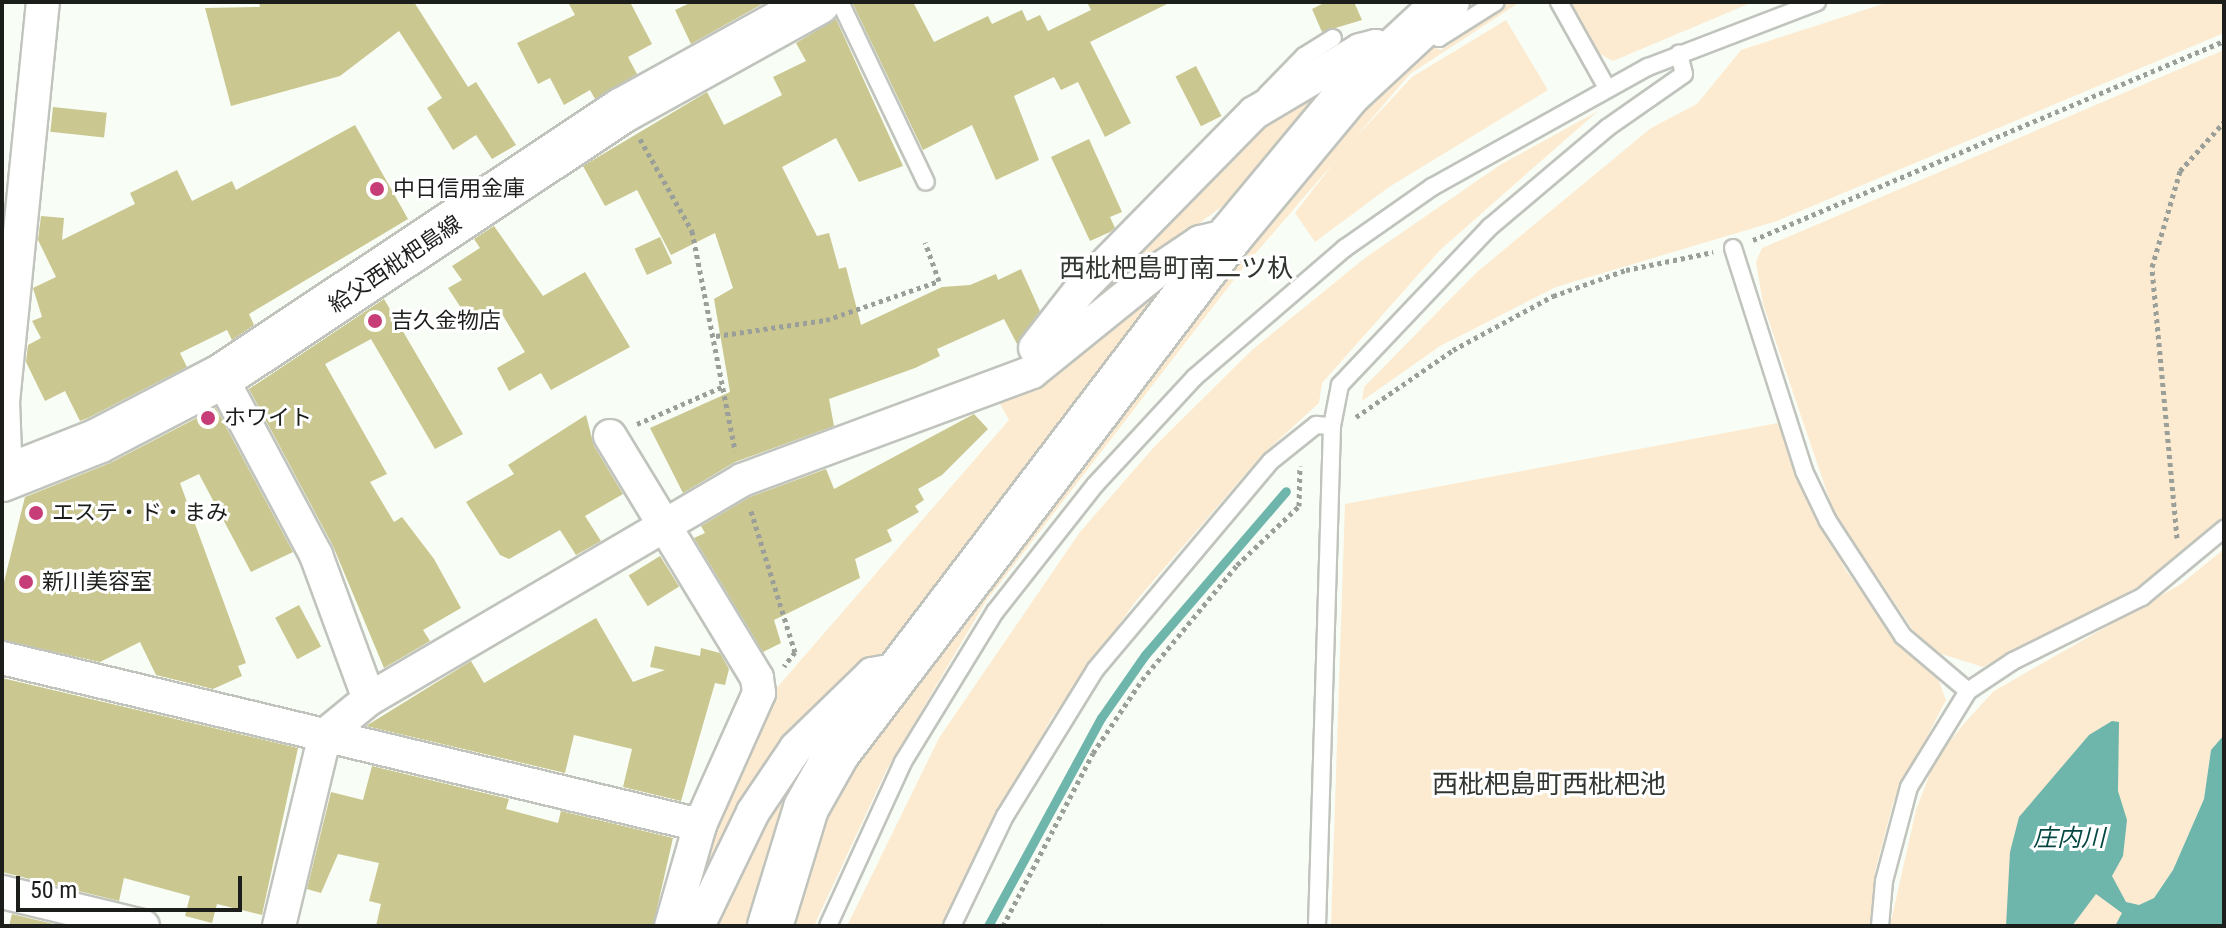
<!DOCTYPE html>
<html>
<head>
<meta charset="utf-8">
<style>
	body { margin:0 }
	#map { position:relative; width:2226px; height:928px; overflow:hidden; background:#f8fdf5; font-family:"Roboto Condensed","Noto Sans JP",sans-serif }
	div>[style] { position:absolute }
	[style*='--x'] { left:calc(var(--x)*1px); top:calc(var(--y)*1px); width:calc(var(--w)*1px); rotate:calc(var(--a)*1deg) }
	.green>* { inset:0; background:#fcebd1 }
	.water>* { inset:0; background:#6eb5ac }
	.stream>* { height:9px; margin:-4.5px; padding:0 4.5px; transform-origin:4.5px; border-radius:4.5px; background:#6eb5ac }
	.building>* { inset:0; background:#cac790; transform-origin:0 0 }
	.path>* { height:5px; margin-top:-2.5px; transform-origin:0; background:repeating-linear-gradient(90deg,#9b9f99 0 4px,transparent 0 8px) }
	.roads { filter:drop-shadow(2px 0 #c0c4bd) drop-shadow(-2px 0 #c0c4bd) drop-shadow(0 2px #c0c4bd) drop-shadow(0 -2px #c0c4bd) }
	.lane>* { height:16px; margin:-8px; padding:0 8px; transform-origin:8px; border-radius:8px; background:#fff }
	.street>* { height:32px; margin:-16px; padding:0 16px; transform-origin:16px; border-radius:16px; background:#fff }
	.secondary>* { height:44px; margin:-22px; padding:0 22px; transform-origin:22px; border-radius:22px; background:#fff }
	.dots>* { width:22px; height:22px; translate:-50% -50%; box-sizing:border-box; border:4px solid #fff; border-radius:50% }
	span { translate:-50% -50%; white-space:nowrap; text-align:center; line-height:1.15; -webkit-text-stroke:6px #fff; paint-order:stroke }
	.poi-label { font-size:22px; color:#1c1e1b }
	.left { translate:0 -50%; text-align:left }
	.street-label { font-size:22px; color:#1c1e1b }
	.water-label { font-size:24px; color:#044742; font-style:italic }
	.quarter-label { font-size:26px; color:#323630 }
	.frame { position:absolute; inset:0; border:4px solid #1c1e1b; pointer-events:none }
	.scale { position:absolute; left:16px; top:876px; width:226px; height:36px; box-sizing:border-box; border:4px solid #1c1e1b; border-top:0; padding-left:10px; font-size:24px; line-height:28px; white-space:nowrap; color:#1c1e1b; -webkit-text-stroke:6px #fff; paint-order:stroke }
</style>
</head>
<body>
<div id="map">
	<div class="green">
		<div style="clip-path:polygon(1510px 2px,1520px 2px,1410px 74px,1243px 268px,986px 601px,886px 771px,814px 926px,784px 926px,825px 803px,1329px 137px,1422px 43px,1441px 50px)"></div>
		<div style="clip-path:polygon(1570px 2px,1753px 2px,1613px 61px,1598px 53px)"></div>
		<div style="clip-path:polygon(1889px 2px,2224px 2px,2224px 33px,1777px 221px,1556px 287px,1440px 346px,1362px 401px,1364px 387px,1477px 272px,1651px 128px,1697px 104px,1741px 50px)"></div>
		<div style="clip-path:polygon(1506px 20px,1548px 90px,1389px 187px,1315px 242px,1295px 213px,1342px 152px,1412px 77px)"></div>
		<div style="clip-path:polygon(2224px 50px,2224px 518px,2153px 579px,1983px 667px,1938px 653px,1913px 630px,1834px 513px,1763px 304px,1756px 262px,1762px 248px)"></div>
		<div style="clip-path:polygon(1353px 63px,1247px 188px,1068px 320px,1272px 108px)"></div>
		<div style="clip-path:polygon(1598px 111px,1440px 250px,1322px 383px,1319px 403px,1261px 456px,1136px 601px,1051px 719px,940px 926px,847px 926px,939px 738px,1080px 532px,1155px 446px,1252px 350px,1365px 258px,1500px 165px)"></div>
		<div style="clip-path:polygon(1190px 261px,901px 637px,839px 688px,687px 926px,714px 826px,768px 698px,1009px 420px,999px 402px,1033px 388px)"></div>
		<div style="clip-path:polygon(1778px 423px,1845px 569px,1883px 621px,1939px 681px,1946px 700px,1893px 803px,1875px 872px,1872px 926px,1331px 926px,1345px 504px)"></div>
		<div style="clip-path:polygon(2224px 549px,2224px 735px,2211px 750px,2204px 799px,2173px 870px,2154px 898px,2122px 914px,2115px 926px,1890px 926px,1916px 810px,1936px 758px,1968px 719px,1994px 691px,2181px 584px)"></div>
		<div style="clip-path:polygon(848px 707px,756px 926px,708px 926px,766px 805px)"></div>
	</div>
	<div class="water">
		<div style="clip-path:polygon(2112px 721px,2119px 722px,2118px 791px,2127px 820px,2123px 856px,2112px 876px,2126px 902px,2139px 905px,2154px 898px,2173px 870px,2204px 799px,2211px 750px,2224px 735px,2224px 926px,2115px 926px,2122px 913px,2096px 894px,2072px 926px,2006px 926px,2010px 852px,2019px 817px,2089px 735px)"></div>
	</div>
	<div class="stream">
		<div style="--x:988;--y:926;--w:237;--a:-61.5"></div>
		<div style="--x:1101;--y:718;--w:77;--a:-55.1"></div>
		<div style="--x:1145;--y:655;--w:216;--a:-49.3"></div>
	</div>
	<div class="building">
		<div style="clip-path:polygon(259px 2px,414px 2px,468px 87px,476px 82px,516px 145px,492px 159px,476px 135px,453px 150px,427px 108px,442px 98px,399px 31px,340px 76px,231px 106px,205px 8px,260px 7px)"></div>
		<div style="clip-path:polygon(568px 2px,630px 2px,652px 44px,628px 57px,637px 74px,595px 99px,590px 90px,564px 105px,550px 78px,538px 84px,517px 43px,575px 15px)"></div>
		<div style="clip-path:polygon(692px 2px,766px 2px,691px 44px,675px 10px)"></div>
		<div style="clip-path:polygon(852px 2px,913px 2px,934px 42px,988px 16px,992px 24px,1022px 10px,1027px 21px,1040px 15px,1048px 31px,1091px 10px,1087px 2px,1171px 2px,1090px 42px,1131px 123px,1105px 137px,1078px 82px,1061px 90px,1054px 77px,1014px 96px,1039px 160px,996px 180px,972px 125px,923px 150px)"></div>
		<div style="clip-path:polygon(1326px 2px,1354px 2px,1362px 20px,1322px 32px,1312px 9px)"></div>
		<div style="clip-path:polygon(836px 19px,903px 166px,859px 182px,836px 138px,782px 167px,817px 236px,829px 233px,839px 269px,846px 267px,861px 325px,942px 287px,970px 285px,996px 274px,998px 280px,1021px 269px,1040px 311px,1017px 344px,1004px 319px,937px 349px,940px 356px,915px 368px,829px 399px,834px 426px,735px 462px,683px 493px,650px 428px,730px 392px,714px 299px,733px 288px,715px 233px,671px 255px,637px 190px,605px 206px,583px 166px,707px 92px,724px 125px,782px 95px,773px 77px,806px 61px,796px 43px)"></div>
		<div style="left:1196px;top:66px;width:56px;height:23px;rotate:63deg"></div>
		<div style="left:53px;top:107px;width:54px;height:25px;rotate:6deg"></div>
		<div style="clip-path:polygon(355px 125px,408px 219px,249px 314px,254px 325px,232px 340px,227px 330px,180px 353px,187px 367px,88px 418px,80px 421px,65px 391px,45px 401px,26px 362px,28px 345px,41px 338px,32px 321px,42px 317px,33px 288px,56px 277px,38px 240px,41px 216px,64px 218px,62px 240px,135px 204px,130px 193px,177px 170px,192px 201px,232px 181px,236px 190px)"></div>
		<div style="clip-path:polygon(1089px 139px,1122px 212px,1110px 217px,1115px 228px,1110px 232px,1090px 241px,1051px 157px)"></div>
		<div style="clip-path:polygon(494px 226px,543px 296px,585px 272px,630px 347px,551px 390px,541px 373px,509px 391px,497px 368px,525px 352px,499px 309px,473px 326px,448px 288px,462px 280px,452px 266px,480px 248px,474px 239px)"></div>
		<div style="left:660px;top:237px;width:29px;height:28px;rotate:65deg"></div>
		<div style="clip-path:polygon(384px 299px,463px 434px,435px 449px,371px 339px,325px 364px,387px 474px,370px 482px,394px 522px,402px 517px,434px 559px,461px 608px,423px 630px,430px 641px,384px 668px,333px 546px,249px 389px)"></div>
		<div style="clip-path:polygon(216px 408px,293px 552px,251px 572px,199px 474px,180px 483px,246px 663px,238px 666px,242px 676px,213px 689px,156px 675px,140px 642px,100px 662px,2px 640px,2px 590px,25px 497px,110px 463px)"></div>
		<div style="clip-path:polygon(974px 414px,988px 429px,942px 475px,918px 489px,924px 500px,915px 506px,919px 512px,887px 530px,892px 541px,855px 559px,860px 578px,774px 620px,781px 643px,763px 652px,694px 538px,705px 533px,701px 526px,750px 497px,826px 469px,834px 489px)"></div>
		<div style="clip-path:polygon(586px 415px,594px 446px,623px 494px,585px 516px,601px 541px,576px 555px,560px 530px,509px 559px,500px 555px,466px 502px,514px 474px,508px 465px)"></div>
		<div style="left:660px;top:556px;width:36px;height:37px;rotate:58deg"></div>
		<div style="left:299px;top:605px;width:47px;height:27px;rotate:62deg"></div>
		<div style="clip-path:polygon(596px 618px,633px 682px,665px 670px,650px 667px,655px 646px,700px 656px,701px 648px,720px 653px,729px 669px,725px 685px,715px 683px,681px 801px,623px 787px,632px 749px,574px 735px,565px 773px,366px 726px,471px 661px,484px 683px)"></div>
		<div style="clip-path:polygon(2px 678px,298px 748px,262px 915px,217px 904px,212px 923px,185px 916px,190px 896px,124px 878px,119px 901px,2px 872px)"></div>
		<div style="clip-path:polygon(372px 766px,509px 799px,506px 809px,558px 823px,561px 811px,673px 838px,653px 926px,376px 926px,381px 904px,369px 901px,379px 863px,338px 854px,321px 893px,307px 889px,331px 792px,363px 800px)"></div>
		<div style="clip-path:polygon(12px 914px,62px 926px,9px 926px)"></div>
	</div>
	<div class="path">
		<div style="--x:640;--y:139;--w:106;--a:60.5"></div>
		<div style="--x:692;--y:231;--w:224;--a:78.9"></div>
		<div style="--x:1753;--y:240;--w:511;--a:-22.9"></div>
		<div style="--x:716;--y:336;--w:111;--a:-8.3"></div>
		<div style="--x:826;--y:320;--w:120;--a:-19"></div>
		<div style="--x:939;--y:281;--w:41;--a:-109.7"></div>
		<div style="--x:1356;--y:417;--w:118;--a:-34.6"></div>
		<div style="--x:1453;--y:350;--w:114;--a:-28.4"></div>
		<div style="--x:1553;--y:296;--w:77;--a:-19.6"></div>
		<div style="--x:1626;--y:270;--w:89;--a:-11.7"></div>
		<div style="--x:637;--y:424;--w:95;--a:-23.6"></div>
		<div style="--x:751;--y:511;--w:148;--a:72.7"></div>
		<div style="--x:795;--y:652;--w:18;--a:128"></div>
		<div style="--x:2177;--y:538;--w:272;--a:-95.3"></div>
		<div style="--x:2152;--y:267;--w:100;--a:-73.7"></div>
		<div style="--x:2180;--y:171;--w:66;--a:-48.1"></div>
		<div style="--x:1099;--y:924;--w:2;--a:63"></div>
		<div style="--x:1003;--y:926;--w:195;--a:-62.5"></div>
		<div style="--x:1093;--y:753;--w:88;--a:-56.1"></div>
		<div style="--x:1142;--y:680;--w:149;--a:-50.4"></div>
		<div style="--x:1237;--y:565;--w:86;--a:-43.6"></div>
		<div style="--x:1299;--y:506;--w:40;--a:-88.6"></div>
	</div>
	<div class="roads">
		<div class="lane">
			<div style="--x:840;--y:2;--w:199;--a:64.5"></div>
			<div style="--x:1559;--y:2;--w:98;--a:60.8"></div>
			<div style="--x:1424;--y:28;--w:18;--a:34"></div>
			<div style="--x:1439;--y:38;--w:67;--a:-32.3"></div>
			<div style="--x:1266;--y:95;--w:54;--a:-45.7"></div>
			<div style="--x:1304;--y:56;--w:34;--a:-32"></div>
			<div style="--x:1733;--y:248;--w:234;--a:72.3"></div>
			<div style="--x:1804;--y:471;--w:55;--a:64.4"></div>
			<div style="--x:1828;--y:521;--w:137;--a:56.9"></div>
			<div style="--x:1903;--y:636;--w:85;--a:40.2"></div>
			<div style="--x:828;--y:926;--w:180;--a:-65.4"></div>
			<div style="--x:903;--y:762;--w:176;--a:-58.5"></div>
			<div style="--x:995;--y:612;--w:162;--a:-51.8"></div>
			<div style="--x:1095;--y:485;--w:147;--a:-47.2"></div>
			<div style="--x:1195;--y:377;--w:198;--a:-40.7"></div>
			<div style="--x:1345;--y:248;--w:106;--a:-35"></div>
			<div style="--x:1432;--y:187;--w:247;--a:-29.1"></div>
			<div style="--x:1648;--y:67;--w:181;--a:-21"></div>
			<div style="--x:952;--y:926;--w:122;--a:-64.3"></div>
			<div style="--x:1005;--y:816;--w:172;--a:-58.3"></div>
			<div style="--x:1095;--y:670;--w:273;--a:-49.9"></div>
			<div style="--x:1271;--y:461;--w:58;--a:-38.7"></div>
			<div style="--x:1316;--y:425;--w:16;--a:4"></div>
			<div style="--x:1317;--y:926;--w:500;--a:-88.28"></div>
			<div style="--x:1332;--y:426;--w:42;--a:-79"></div>
			<div style="--x:1340;--y:385;--w:218;--a:-46.5"></div>
			<div style="--x:1490;--y:227;--w:153;--a:-40.2"></div>
			<div style="--x:1607;--y:128;--w:94;--a:-35"></div>
			<div style="--x:1684;--y:74;--w:21;--a:-104"></div>
			<div style="--x:1880;--y:926;--w:45;--a:-84.9"></div>
			<div style="--x:1884;--y:881;--w:97;--a:-75.1"></div>
			<div style="--x:1909;--y:787;--w:113;--a:-58.4"></div>
			<div style="--x:1968;--y:691;--w:54;--a:-33.7"></div>
			<div style="--x:2013;--y:661;--w:144;--a:-26.4"></div>
			<div style="--x:2142;--y:597;--w:107;--a:-39.7"></div>
		</div>
		<div class="street">
			<div style="--x:1035;--y:348;--w:75;--a:-52.1"></div>
			<div style="--x:1081;--y:289;--w:247;--a:-45.5"></div>
			<div style="--x:1254;--y:113;--w:123;--a:-30.7"></div>
			<div style="--x:1360;--y:50;--w:16;--a:-14"></div>
			<div style="--x:1376;--y:46;--w:13;--a:42"></div>
			<div style="--x:221;--y:377;--w:202;--a:61.9"></div>
			<div style="--x:316;--y:555;--w:153;--a:69.8"></div>
			<div style="--x:610;--y:436;--w:283;--a:58.7"></div>
			<div style="--x:757;--y:678;--w:15;--a:82"></div>
			<div style="--x:759;--y:693;--w:145;--a:114.1"></div>
			<div style="--x:700;--y:825;--w:105;--a:106"></div>
			<div style="--x:6;--y:479;--w:77;--a:-92.2"></div>
			<div style="--x:3;--y:402;--w:402;--a:-84.3"></div>
			<div style="--x:2;--y:658;--w:718;--a:13.46"></div>
			<div style="--x:2;--y:892;--w:145;--a:13.6"></div>
			<div style="--x:279;--y:926;--w:196;--a:-76.5"></div>
			<div style="--x:325;--y:735;--w:57;--a:-39.3"></div>
			<div style="--x:369;--y:699;--w:433;--a:-30.4"></div>
			<div style="--x:742;--y:480;--w:309;--a:-20.4"></div>
			<div style="--x:1032;--y:372;--w:161;--a:-38.9"></div>
			<div style="--x:1157;--y:271;--w:52;--a:-34"></div>
			<div style="--x:1200;--y:242;--w:32;--a:-13"></div>
			<div style="--x:698;--y:926;--w:127;--a:-64.2"></div>
			<div style="--x:753;--y:812;--w:77;--a:-56.1"></div>
			<div style="--x:796;--y:748;--w:106;--a:-44.2"></div>
			<div style="--x:872;--y:674;--w:27;--a:-10"></div>
		</div>
		<div class="secondary">
			<div style="--x:2;--y:479;--w:103;--a:-21.6"></div>
			<div style="--x:98;--y:441;--w:139;--a:-27.5"></div>
			<div style="--x:221;--y:377;--w:483;--a:-33.6"></div>
			<div style="--x:623;--y:110;--w:223;--a:-29"></div>
			<div style="--x:770;--y:926;--w:123;--a:-73"></div>
			<div style="--x:806;--y:808;--w:63;--a:-60.6"></div>
			<div style="--x:837;--y:753;--w:651;--a:-52.74"></div>
			<div style="--x:1231;--y:235;--w:183;--a:-50.3"></div>
			<div style="--x:1348;--y:94;--w:135;--a:-42.9"></div>
		</div>
	</div>
	<div class="dots">
		<div style="left:377px;top:189px;background:#c73d78"></div>
		<div style="left:375px;top:321px;background:#c73d78"></div>
		<div style="left:208px;top:418px;background:#c73d78"></div>
		<div style="left:36px;top:513px;background:#c73d78"></div>
		<div style="left:26px;top:582px;background:#c73d78"></div>
	</div>
	<div class="poi-label">
		<span class="left" style="left:393px;top:189px">中日信用金庫</span>
		<span class="left" style="left:391px;top:321px">吉久金物店</span>
		<span class="left" style="left:224px;top:418px">ホワイト</span>
		<span class="left" style="left:52px;top:513px">エステ・ド・まみ</span>
		<span class="left" style="left:42px;top:582px">新川美容室</span>
	</div>
	<div class="street-label">
		<span style="left:395px;top:264px;rotate:-34deg">給父西枇杷島線</span>
	</div>
	<div class="water-label">
		<span style="left:2069px;top:839px">庄内川</span>
	</div>
	<div class="quarter-label">
		<span style="left:1176px;top:269px">西枇杷島町南二ツ杁</span>
		<span style="left:1549px;top:785px">西枇杷島町西枇杷池</span>
	</div>
	<div class="frame"></div>
	<div class="scale">50 m</div>
</div>
</body>
</html>
